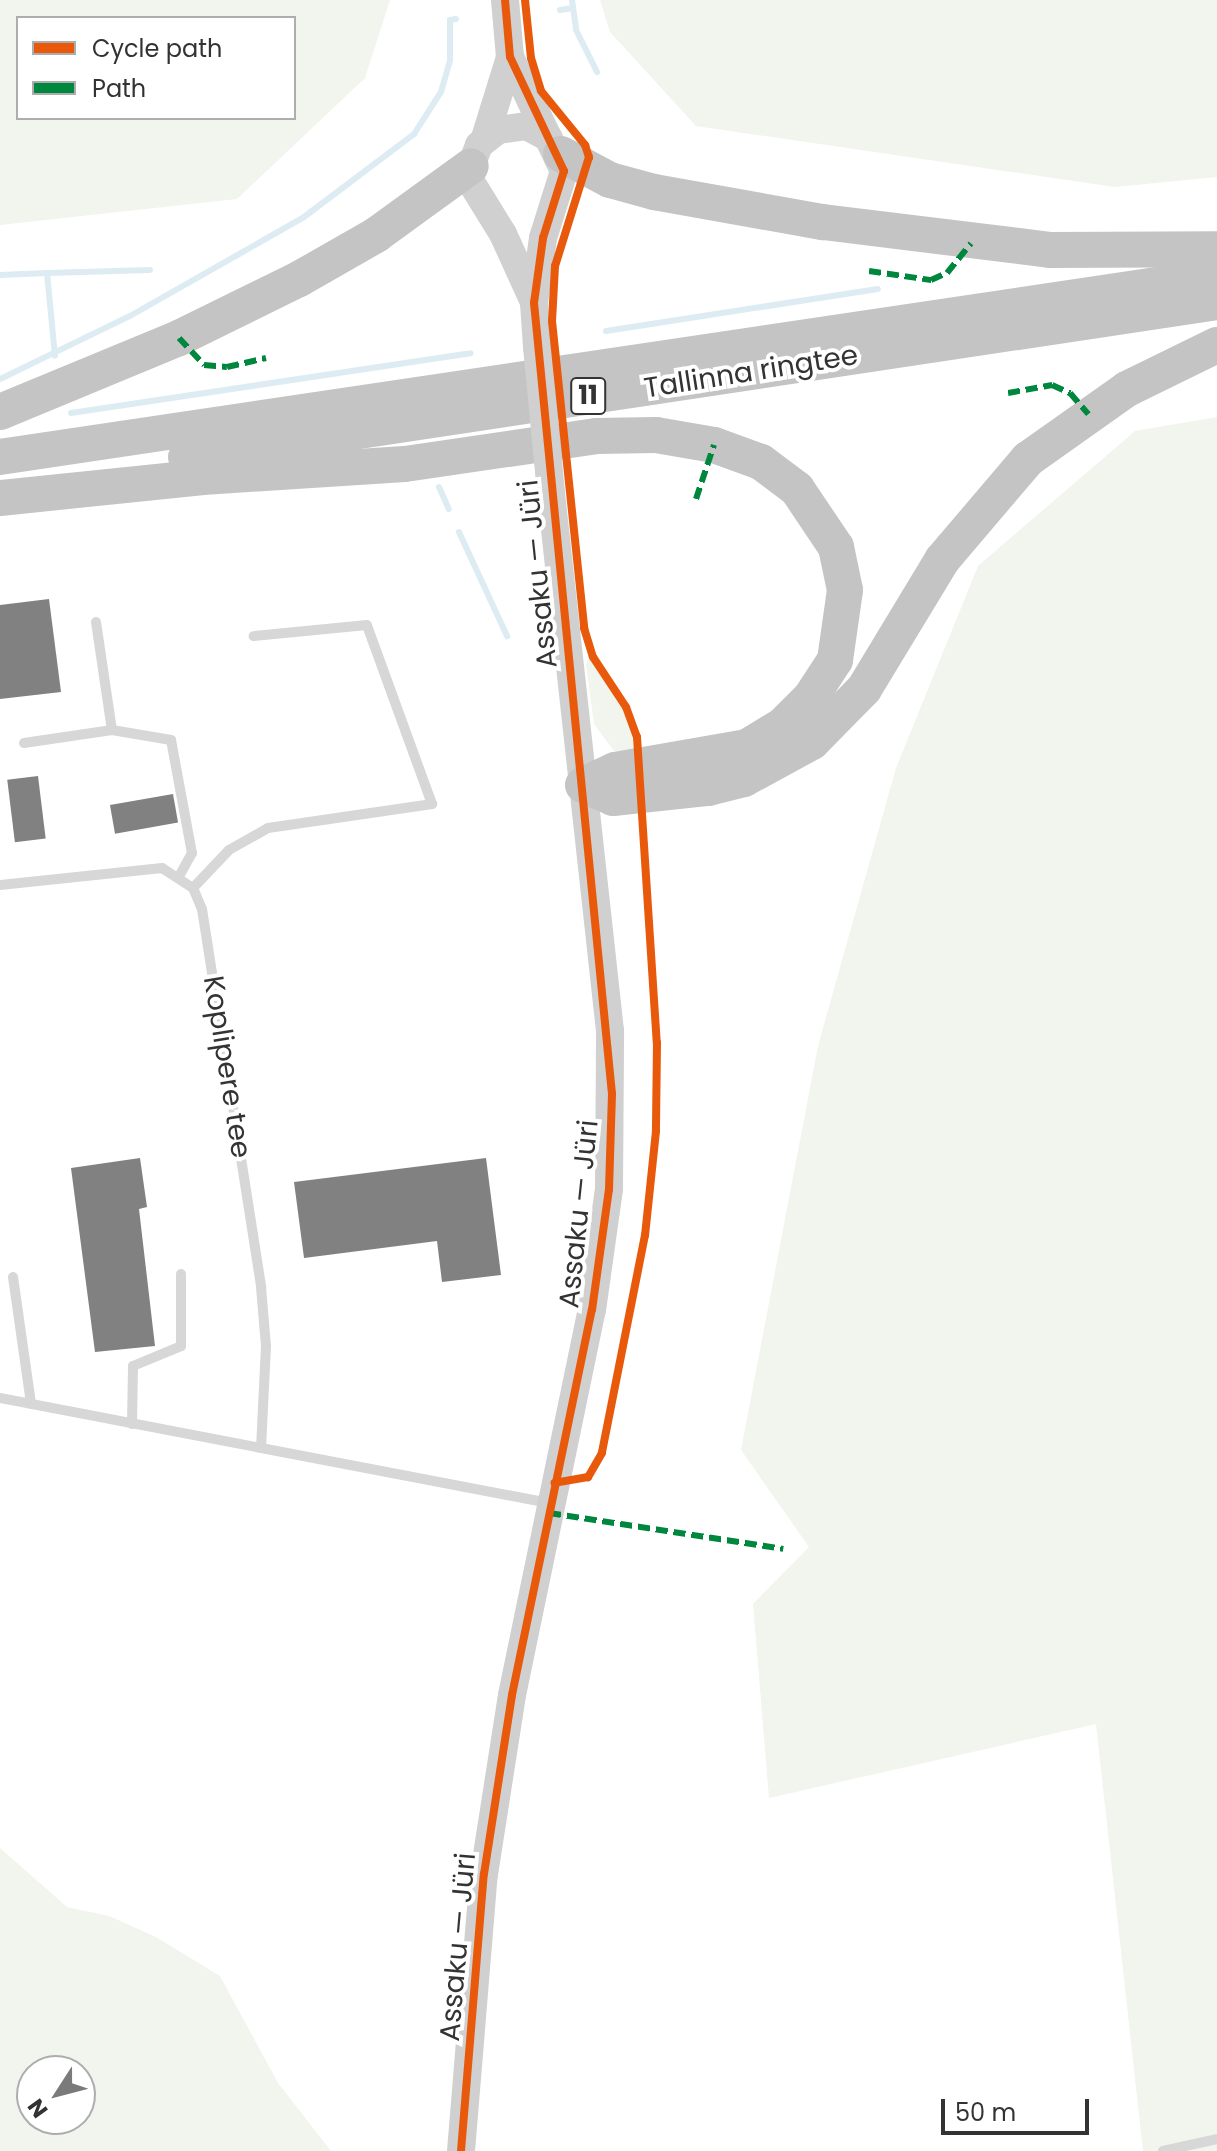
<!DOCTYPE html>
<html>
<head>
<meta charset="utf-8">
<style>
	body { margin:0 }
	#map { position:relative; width:1217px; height:2151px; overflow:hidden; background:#fff; font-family:Poppins,sans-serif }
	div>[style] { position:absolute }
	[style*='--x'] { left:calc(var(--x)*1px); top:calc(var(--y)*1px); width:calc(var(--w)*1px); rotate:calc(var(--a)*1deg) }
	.green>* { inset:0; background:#f1f5ed }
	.stream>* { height:6px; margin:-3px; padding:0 3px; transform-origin:3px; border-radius:3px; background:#ddebf3 }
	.building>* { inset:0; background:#818181; transform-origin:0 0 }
	.lane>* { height:10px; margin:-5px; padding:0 5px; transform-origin:5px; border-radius:5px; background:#d7d7d7 }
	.secondary>* { height:28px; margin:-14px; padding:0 14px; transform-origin:14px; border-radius:14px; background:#d0d0d0 }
	.highway>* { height:36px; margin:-18px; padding:0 18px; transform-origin:18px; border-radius:18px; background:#c4c4c4 }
	.secondary-bridge>* { height:28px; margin:-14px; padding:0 14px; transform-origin:14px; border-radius:14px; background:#d0d0d0 }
	.quiet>* { height:6px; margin-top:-3px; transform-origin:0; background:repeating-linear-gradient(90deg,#00873e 0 12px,transparent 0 18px) }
	.cycleway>* { height:8px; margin:-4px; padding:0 4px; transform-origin:4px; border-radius:4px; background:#e8590c }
	span { translate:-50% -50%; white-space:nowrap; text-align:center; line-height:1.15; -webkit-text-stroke:8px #fff; paint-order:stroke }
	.shield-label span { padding:2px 6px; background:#fff; border:2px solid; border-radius:6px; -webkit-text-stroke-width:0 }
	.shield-label { font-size:26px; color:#333; font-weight:700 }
	.street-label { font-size:28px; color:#333 }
	.legend { position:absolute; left:16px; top:16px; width:280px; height:104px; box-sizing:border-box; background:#fff; border:2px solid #adadad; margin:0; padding:10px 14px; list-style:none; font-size:24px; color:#333 }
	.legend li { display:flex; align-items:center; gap:16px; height:40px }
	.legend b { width:40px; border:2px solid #adadad }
	.north { position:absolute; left:16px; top:2055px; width:80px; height:80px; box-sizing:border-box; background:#fff; border:2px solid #adadad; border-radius:50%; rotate:234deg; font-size:22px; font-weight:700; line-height:32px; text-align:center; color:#333 }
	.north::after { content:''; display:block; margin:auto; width:28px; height:36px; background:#7a7a7a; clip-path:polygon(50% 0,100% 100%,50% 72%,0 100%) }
	.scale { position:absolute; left:941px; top:2099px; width:148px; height:36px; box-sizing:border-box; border:4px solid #333; border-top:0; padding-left:10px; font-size:24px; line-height:28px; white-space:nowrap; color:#333; -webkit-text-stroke:6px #fff; paint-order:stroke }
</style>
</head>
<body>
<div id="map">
	<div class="green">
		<div style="clip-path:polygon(evenodd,0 0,390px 0,365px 78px,237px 199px,0 225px,0 0,18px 18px,294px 18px,294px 118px,18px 118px,18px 18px)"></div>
		<div style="clip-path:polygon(600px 0,1217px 0,1217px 177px,1115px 187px,696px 126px,610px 32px)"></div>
		<div style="clip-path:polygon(1217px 417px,1217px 2151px,1143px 2151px,1096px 1724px,769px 1798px,753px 1604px,809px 1547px,741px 1450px,818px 1046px,896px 768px,978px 566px,1135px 431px)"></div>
		<div style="clip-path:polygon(590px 657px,628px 719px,636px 754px,614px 751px,594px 724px,586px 664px)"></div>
		<div style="clip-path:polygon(evenodd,0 1848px,67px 1907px,109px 1916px,156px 1937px,220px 1976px,278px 2083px,331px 2151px,0 2151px,0 1848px,80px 2071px,80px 2119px,32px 2119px,32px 2071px,80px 2071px)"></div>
	</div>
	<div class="stream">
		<div style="--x:572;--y:0;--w:30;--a:82"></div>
		<div style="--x:576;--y:30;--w:47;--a:63.4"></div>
		<div style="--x:560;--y:10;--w:13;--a:-9"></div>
		<div style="--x:47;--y:273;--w:103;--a:-1.7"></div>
		<div style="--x:0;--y:275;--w:47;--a:-2.4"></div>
		<div style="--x:47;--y:273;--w:83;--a:84.5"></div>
		<div style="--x:606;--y:331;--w:275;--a:-8.8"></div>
		<div style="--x:0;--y:379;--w:144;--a:-25.9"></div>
		<div style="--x:130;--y:316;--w:200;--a:-29.6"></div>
		<div style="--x:304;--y:217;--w:138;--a:-37"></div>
		<div style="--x:414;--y:134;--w:50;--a:-57.3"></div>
		<div style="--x:441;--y:92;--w:33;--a:-74"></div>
		<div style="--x:450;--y:60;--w:40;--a:-90"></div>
		<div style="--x:450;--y:20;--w:6;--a:-9"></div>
		<div style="--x:71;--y:413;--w:404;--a:-8.5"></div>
		<div style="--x:439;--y:487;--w:24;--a:66"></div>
		<div style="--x:459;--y:532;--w:115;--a:65.2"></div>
	</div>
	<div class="building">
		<div style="clip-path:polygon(49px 599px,61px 692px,0 699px,0 605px)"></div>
		<div style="left:38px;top:776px;width:63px;height:31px;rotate:83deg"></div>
		<div style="left:173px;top:794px;width:29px;height:64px;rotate:80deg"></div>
		<div style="clip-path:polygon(140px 1158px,147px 1207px,139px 1209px,155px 1346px,95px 1352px,71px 1168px)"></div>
		<div style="clip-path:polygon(486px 1158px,501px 1275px,442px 1282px,437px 1241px,304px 1258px,294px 1182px)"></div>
	</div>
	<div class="lane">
		<div style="--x:96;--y:622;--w:109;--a:81.6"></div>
		<div style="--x:112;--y:730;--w:60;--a:9.6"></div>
		<div style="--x:171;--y:740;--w:115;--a:79.5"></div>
		<div style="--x:192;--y:853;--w:25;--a:119"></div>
		<div style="--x:24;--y:743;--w:89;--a:-8.4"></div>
		<div style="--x:0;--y:885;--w:163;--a:-6"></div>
		<div style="--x:162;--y:868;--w:37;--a:33"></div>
		<div style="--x:193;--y:888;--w:23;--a:67"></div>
		<div style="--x:202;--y:909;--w:383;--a:81.1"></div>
		<div style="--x:261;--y:1287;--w:59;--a:85.2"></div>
		<div style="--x:266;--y:1346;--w:102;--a:92.8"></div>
		<div style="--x:193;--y:888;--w:52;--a:-46.5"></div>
		<div style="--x:229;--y:850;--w:45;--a:-29.4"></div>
		<div style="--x:268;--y:828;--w:166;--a:-8.3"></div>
		<div style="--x:432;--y:804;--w:190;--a:-110"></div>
		<div style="--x:367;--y:625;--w:114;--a:174.4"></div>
		<div style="--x:13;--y:1277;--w:128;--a:81.9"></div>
		<div style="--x:0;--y:1398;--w:559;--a:10.83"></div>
		<div style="--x:132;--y:1424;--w:58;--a:-89"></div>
		<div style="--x:133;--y:1366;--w:52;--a:-22.6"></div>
		<div style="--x:181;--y:1346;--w:72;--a:-90"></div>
		<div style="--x:1163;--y:2151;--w:55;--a:-12.5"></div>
	</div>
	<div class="secondary">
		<div style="--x:505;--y:0;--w:57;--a:85"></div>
		<div style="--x:510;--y:57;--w:126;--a:64.7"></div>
		<div style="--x:564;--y:171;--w:70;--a:107.4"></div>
		<div style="--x:543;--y:238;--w:66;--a:97.9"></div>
		<div style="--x:534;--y:303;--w:44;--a:86.1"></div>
		<div style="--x:485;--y:138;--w:85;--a:-72.8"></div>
		<div style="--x:534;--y:302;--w:75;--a:-114.5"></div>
		<div style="--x:503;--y:234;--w:61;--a:-121.6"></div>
		<div style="--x:471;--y:182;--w:16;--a:-90"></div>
		<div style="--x:471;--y:166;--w:22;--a:-69"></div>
		<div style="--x:479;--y:145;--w:24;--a:-38"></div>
		<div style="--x:498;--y:130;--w:28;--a:-8"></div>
		<div style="--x:526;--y:126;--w:26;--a:28"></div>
		<div style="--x:461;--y:2151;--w:278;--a:-85.3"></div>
		<div style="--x:484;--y:1874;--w:181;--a:-81.1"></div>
		<div style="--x:512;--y:1695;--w:393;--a:-78.3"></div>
		<div style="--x:592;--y:1310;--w:122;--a:-82"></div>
		<div style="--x:609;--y:1189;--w:158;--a:-89.6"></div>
		<div style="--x:610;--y:1031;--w:541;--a:-96.26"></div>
	</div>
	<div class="highway">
		<div style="--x:561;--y:154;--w:55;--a:28"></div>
		<div style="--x:610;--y:180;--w:46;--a:15.3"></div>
		<div style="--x:654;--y:192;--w:172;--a:10.1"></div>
		<div style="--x:823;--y:222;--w:230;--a:7"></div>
		<div style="--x:1051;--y:250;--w:166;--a:-0.3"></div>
		<div style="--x:0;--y:412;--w:194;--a:-22.5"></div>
		<div style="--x:179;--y:338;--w:134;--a:-26.2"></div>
		<div style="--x:299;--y:279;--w:89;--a:-29.7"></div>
		<div style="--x:376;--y:235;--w:117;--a:-36"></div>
		<div style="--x:0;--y:457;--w:1230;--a:-8.46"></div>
		<div style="--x:186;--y:457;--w:1043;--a:-8.55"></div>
		<div style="--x:0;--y:498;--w:204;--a:-5.9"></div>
		<div style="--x:203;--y:477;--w:202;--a:-3.7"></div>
		<div style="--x:405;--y:464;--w:193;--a:-8.3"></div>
		<div style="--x:596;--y:436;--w:60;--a:-1"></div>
		<div style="--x:656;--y:435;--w:59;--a:9.8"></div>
		<div style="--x:714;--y:445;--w:50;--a:19.9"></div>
		<div style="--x:761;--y:462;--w:45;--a:36.9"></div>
		<div style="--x:797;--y:489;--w:70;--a:56.1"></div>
		<div style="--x:836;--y:547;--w:44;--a:78.2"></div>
		<div style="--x:845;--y:590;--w:71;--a:98.1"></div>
		<div style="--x:835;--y:660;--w:44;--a:123"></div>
		<div style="--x:811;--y:697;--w:40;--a:135"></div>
		<div style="--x:783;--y:725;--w:42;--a:148.6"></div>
		<div style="--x:747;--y:747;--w:134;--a:170.1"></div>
		<div style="--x:615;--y:770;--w:35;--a:155"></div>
		<div style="--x:583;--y:785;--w:33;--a:23"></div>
		<div style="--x:613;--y:798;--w:96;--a:-6"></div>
		<div style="--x:708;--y:788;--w:37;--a:-14"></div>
		<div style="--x:744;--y:779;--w:77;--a:-28.6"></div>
		<div style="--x:812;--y:742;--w:74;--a:-45.5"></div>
		<div style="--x:864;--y:689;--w:151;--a:-58.8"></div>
		<div style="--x:942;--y:560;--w:133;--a:-49.6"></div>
		<div style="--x:1028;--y:459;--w:121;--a:-35.3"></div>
		<div style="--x:1127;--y:389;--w:100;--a:-26.1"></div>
	</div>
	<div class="secondary-bridge">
		<div style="--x:537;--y:347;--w:147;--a:84.5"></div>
	</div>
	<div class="quiet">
		<div style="--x:869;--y:271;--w:63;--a:8.3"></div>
		<div style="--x:931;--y:280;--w:17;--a:-24"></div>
		<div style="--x:947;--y:273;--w:38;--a:-51"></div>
		<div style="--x:179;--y:338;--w:37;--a:47"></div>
		<div style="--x:204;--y:365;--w:23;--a:5"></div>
		<div style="--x:227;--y:367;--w:40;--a:-13"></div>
		<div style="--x:1008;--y:393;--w:45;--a:-10.3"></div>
		<div style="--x:1052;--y:385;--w:20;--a:24"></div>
		<div style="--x:1070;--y:393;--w:28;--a:49"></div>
		<div style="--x:696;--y:499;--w:57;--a:-71.6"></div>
		<div style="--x:549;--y:1513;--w:237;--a:8.7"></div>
	</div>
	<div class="cycleway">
		<div style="--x:525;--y:0;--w:58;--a:84.1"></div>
		<div style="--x:531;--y:58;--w:34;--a:73"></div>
		<div style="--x:541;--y:91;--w:70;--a:50.8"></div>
		<div style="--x:585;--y:145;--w:13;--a:72"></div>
		<div style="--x:589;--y:157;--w:114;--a:107.3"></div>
		<div style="--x:555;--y:266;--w:55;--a:93.1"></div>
		<div style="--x:552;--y:321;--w:309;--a:84"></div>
		<div style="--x:584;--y:628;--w:30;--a:73"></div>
		<div style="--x:593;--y:657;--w:60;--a:56.6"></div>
		<div style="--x:626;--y:707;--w:32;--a:70"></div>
		<div style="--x:637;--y:737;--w:307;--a:86.3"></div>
		<div style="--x:657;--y:1043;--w:88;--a:90.7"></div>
		<div style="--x:656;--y:1131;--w:105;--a:96"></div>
		<div style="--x:645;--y:1235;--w:222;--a:101.2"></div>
		<div style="--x:602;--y:1453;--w:28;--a:120"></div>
		<div style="--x:588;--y:1477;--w:34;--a:170"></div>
		<div style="--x:461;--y:2151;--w:278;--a:-85.3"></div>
		<div style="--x:484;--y:1874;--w:181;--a:-81.1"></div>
		<div style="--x:512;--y:1695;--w:393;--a:-78.3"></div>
		<div style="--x:592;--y:1310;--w:122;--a:-82"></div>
		<div style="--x:609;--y:1189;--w:95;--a:-88.2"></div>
		<div style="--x:612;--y:1094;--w:795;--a:-95.63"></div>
		<div style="--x:534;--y:303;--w:66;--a:-82.1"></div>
		<div style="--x:543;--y:238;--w:70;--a:-72.6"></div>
		<div style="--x:564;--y:171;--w:126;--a:-115.3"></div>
		<div style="--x:510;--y:57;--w:57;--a:-95"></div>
	</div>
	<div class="shield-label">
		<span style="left:588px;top:396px">11</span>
	</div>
	<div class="street-label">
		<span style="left:751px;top:372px;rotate:-9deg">Tallinna ringtee</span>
		<span style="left:538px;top:574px;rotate:-96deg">Assaku — Jüri</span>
		<span style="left:227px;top:1067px;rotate:81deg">Koplipere tee</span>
		<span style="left:579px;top:1214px;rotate:-84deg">Assaku — Jüri</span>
		<span style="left:458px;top:1947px;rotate:-85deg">Assaku — Jüri</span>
	</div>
	<ul class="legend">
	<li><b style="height:10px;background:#e8590c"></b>Cycle path</li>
	<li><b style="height:10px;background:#00873e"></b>Path</li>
	</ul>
	<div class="north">N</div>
	<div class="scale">50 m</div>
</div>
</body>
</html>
